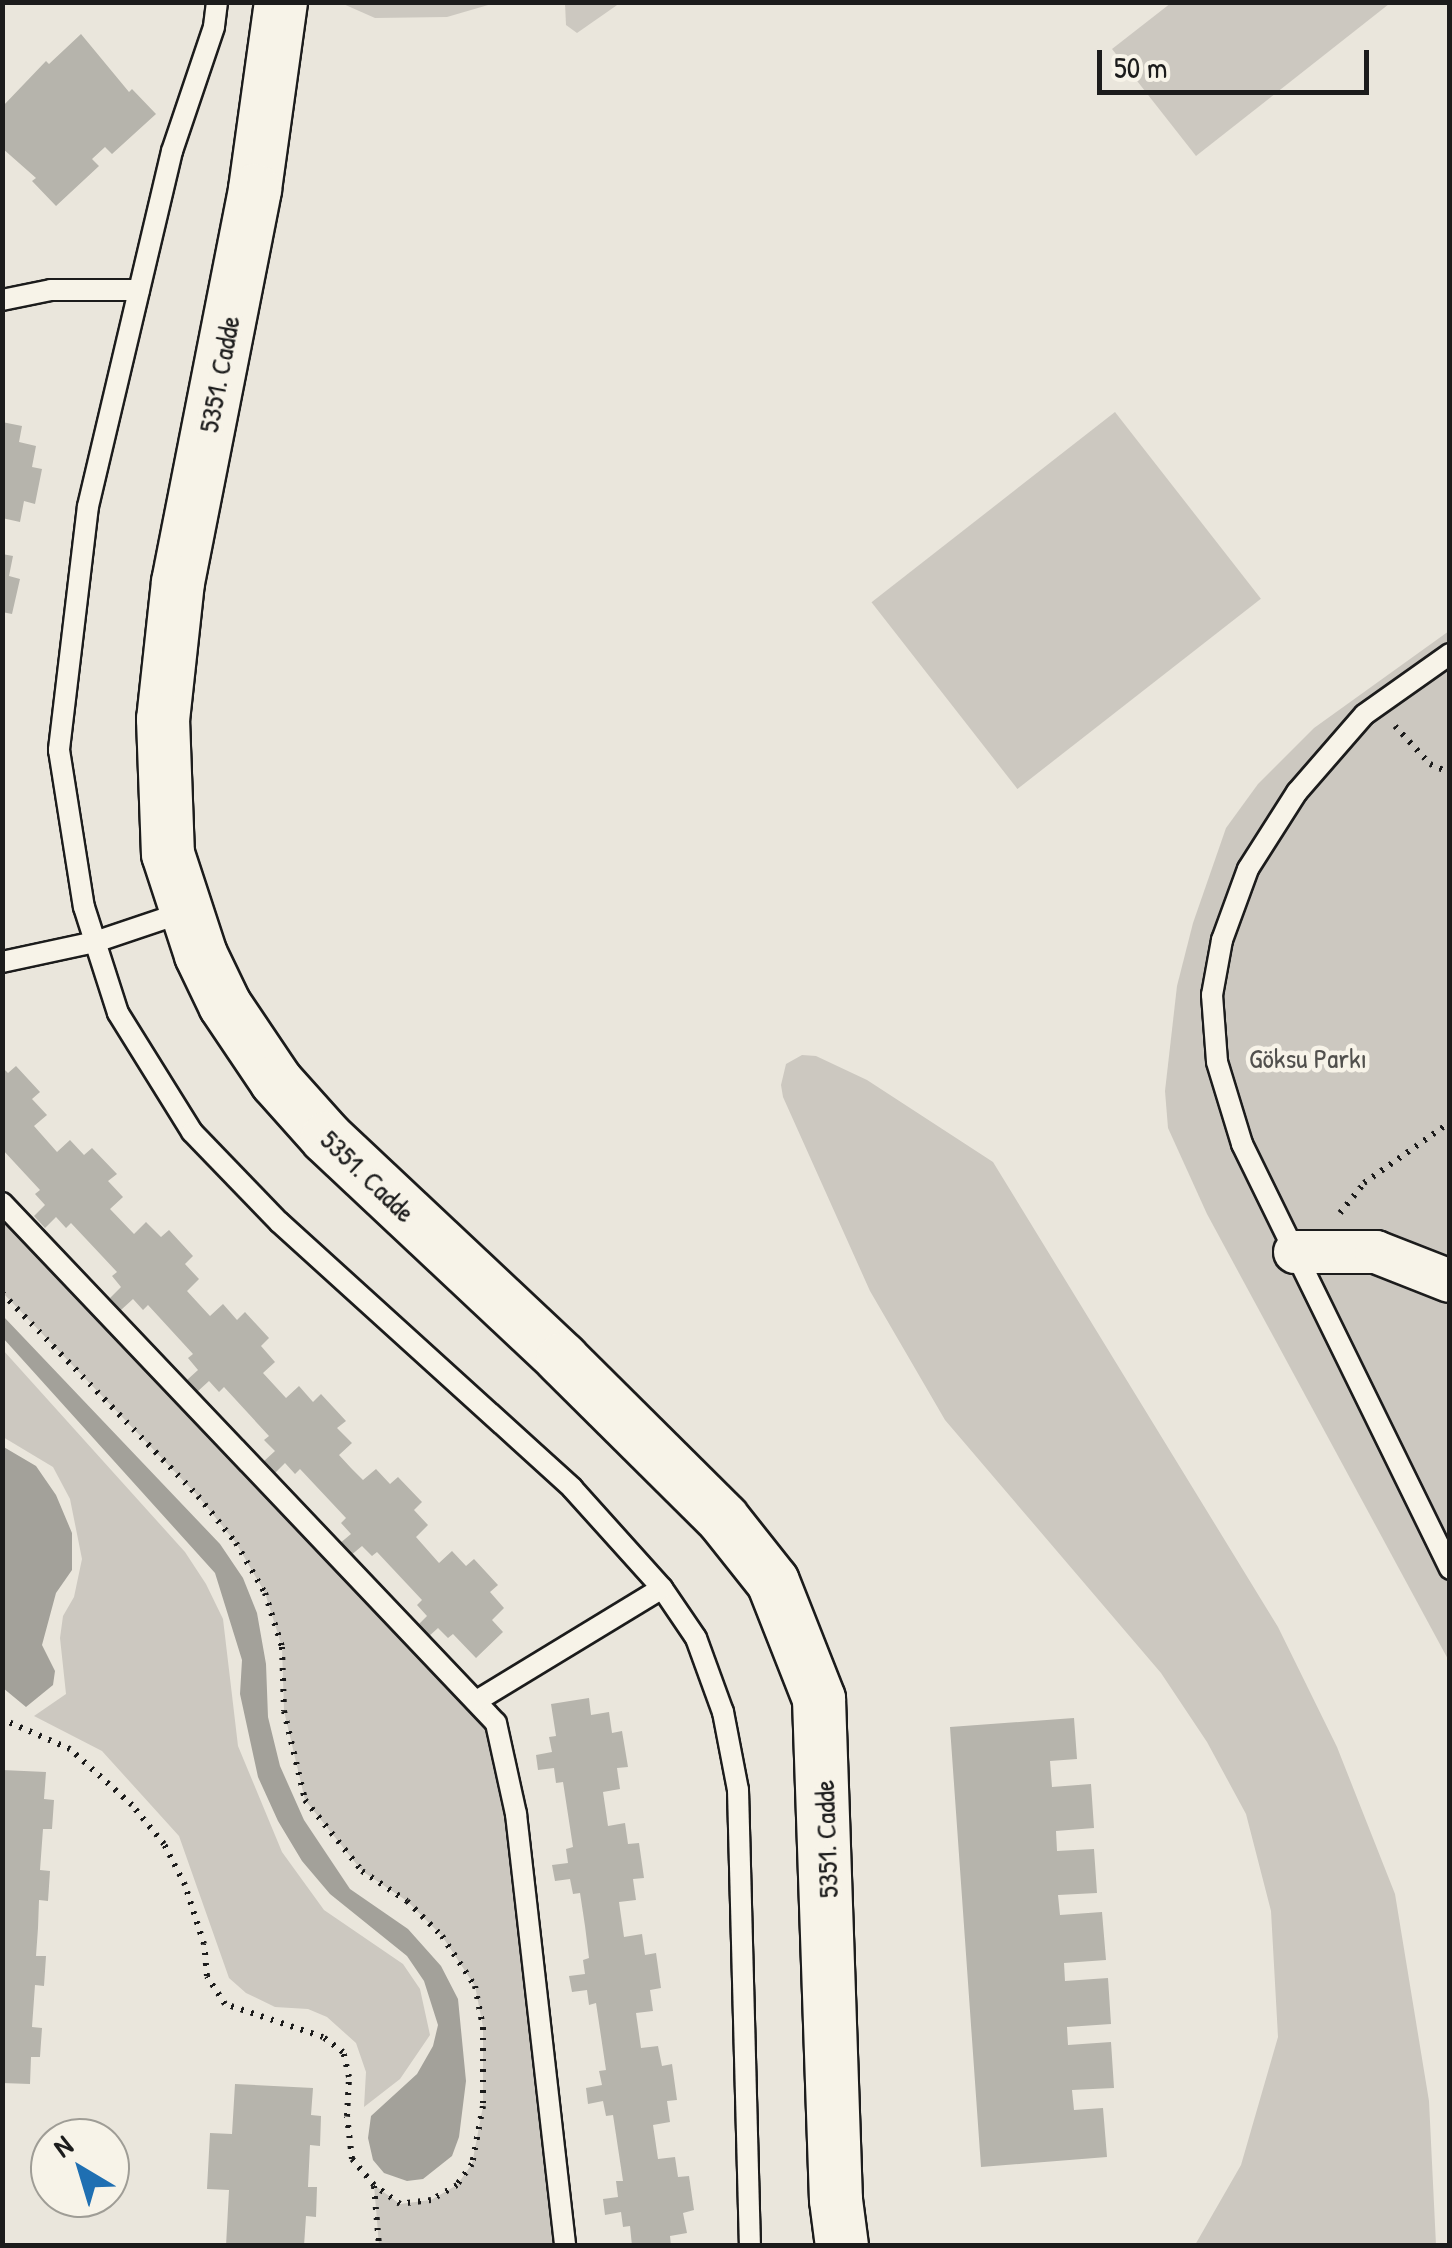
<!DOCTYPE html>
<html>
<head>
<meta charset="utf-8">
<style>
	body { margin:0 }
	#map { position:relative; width:1452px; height:2248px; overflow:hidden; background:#eae6dc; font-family:"Patrick Hand",sans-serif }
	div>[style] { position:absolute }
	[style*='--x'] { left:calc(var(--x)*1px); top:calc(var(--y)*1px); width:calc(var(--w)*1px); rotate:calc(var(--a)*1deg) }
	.green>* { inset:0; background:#ccc8c0; transform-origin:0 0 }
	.water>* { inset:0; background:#a3a19a }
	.building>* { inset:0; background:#b6b4ac }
	.path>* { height:6px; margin-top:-3px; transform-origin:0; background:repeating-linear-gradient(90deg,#1c1c1c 0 2.5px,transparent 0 10.5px) }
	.roads { filter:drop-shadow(2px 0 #1c1c1c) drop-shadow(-2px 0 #1c1c1c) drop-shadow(0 2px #1c1c1c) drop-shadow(0 -2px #1c1c1c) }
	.service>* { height:20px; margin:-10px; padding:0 10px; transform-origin:10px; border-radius:10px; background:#f7f3e8 }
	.minor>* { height:42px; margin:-21px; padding:0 21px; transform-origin:21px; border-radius:21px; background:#f7f3e8 }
	.tertiary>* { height:52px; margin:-26px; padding:0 26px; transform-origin:26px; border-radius:26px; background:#f7f3e8 }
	span { translate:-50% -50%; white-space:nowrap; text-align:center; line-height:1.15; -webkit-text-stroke:9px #f7f3e8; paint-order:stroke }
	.street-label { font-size:28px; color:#1c1c1c }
	.park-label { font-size:28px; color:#51504d }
	.frame { position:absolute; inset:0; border:5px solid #1c1c1c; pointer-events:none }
	.north { position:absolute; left:30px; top:2118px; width:100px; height:100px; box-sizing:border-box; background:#f7f3e8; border:2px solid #9f9d96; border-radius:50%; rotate:322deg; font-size:28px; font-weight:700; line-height:40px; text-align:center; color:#1c1c1c }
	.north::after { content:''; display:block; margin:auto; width:35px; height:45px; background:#1f6fb2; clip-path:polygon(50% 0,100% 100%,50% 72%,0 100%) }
	.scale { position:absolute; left:1097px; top:50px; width:272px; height:45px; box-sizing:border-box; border:5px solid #1c1c1c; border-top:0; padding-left:12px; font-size:30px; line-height:35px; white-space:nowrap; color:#1c1c1c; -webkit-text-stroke:8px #f7f3e8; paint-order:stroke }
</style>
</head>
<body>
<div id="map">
	<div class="green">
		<div style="clip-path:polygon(341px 3px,495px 3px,447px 17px,375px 18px)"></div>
		<div style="clip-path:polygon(565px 3px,565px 2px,620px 3px,577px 33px,566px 25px)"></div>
		<div style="clip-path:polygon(1171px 3px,1388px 2px,1389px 4px,1196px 156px,1112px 49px)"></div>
		<div style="left:1115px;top:412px;width:237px;height:309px;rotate:52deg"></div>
		<div style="clip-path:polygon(1449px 631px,1449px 1661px,1207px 1214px,1168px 1128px,1165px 1091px,1177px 986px,1193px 923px,1226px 828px,1258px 784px,1314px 728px)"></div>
		<div style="clip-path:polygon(802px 1055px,816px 1056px,867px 1080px,993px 1162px,1278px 1627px,1337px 1747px,1395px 1894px,1429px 2101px,1436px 2245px,1195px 2245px,1241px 2165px,1278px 2037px,1271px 1911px,1246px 1814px,1207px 1742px,1161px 1673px,945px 1420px,870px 1291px,783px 1097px,781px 1085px,786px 1064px)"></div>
		<div style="clip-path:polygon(2px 1203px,496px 1723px,565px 2245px,379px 2245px,374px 2185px,400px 2204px,431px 2200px,457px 2185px,472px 2164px,483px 2106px,483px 2027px,475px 1986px,442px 1936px,407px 1901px,362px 1871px,305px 1800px,284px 1711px,282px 1647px,265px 1593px,236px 1543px,198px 1496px,3px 1293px)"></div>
		<div style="clip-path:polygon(3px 1350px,185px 1552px,206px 1584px,223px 1619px,238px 1746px,282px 1852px,324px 1910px,403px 1964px,420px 1989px,430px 2035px,400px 2079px,364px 2107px,366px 2072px,356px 2043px,327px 2017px,308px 2009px,275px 2007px,246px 1993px,229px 1978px,179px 1836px,102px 1751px,34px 1716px,66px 1694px,60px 1638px,63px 1616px,74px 1597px,82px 1559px,70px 1499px,53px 1467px,3px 1437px)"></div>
	</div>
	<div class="water">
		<div style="clip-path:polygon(3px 1316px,220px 1544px,243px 1578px,257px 1613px,266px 1664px,268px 1717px,280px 1766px,304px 1820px,350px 1889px,408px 1929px,441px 1966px,458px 1999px,466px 2081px,459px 2137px,452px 2156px,423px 2179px,407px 2181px,384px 2173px,373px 2160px,368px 2138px,371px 2116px,417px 2074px,433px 2046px,438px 2025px,424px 1981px,407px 1956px,330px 1894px,302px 1861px,278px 1821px,258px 1777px,240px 1694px,242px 1660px,215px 1573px,3px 1338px)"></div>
		<div style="clip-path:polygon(2px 1446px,36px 1466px,56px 1495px,72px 1533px,72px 1570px,56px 1593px,42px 1645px,55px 1671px,53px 1685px,26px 1707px,3px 1688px)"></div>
	</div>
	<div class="building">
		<div style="clip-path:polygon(81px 34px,129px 92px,132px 89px,156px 114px,112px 154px,105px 147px,92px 159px,99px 166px,56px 206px,32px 181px,36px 178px,2px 148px,2px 107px,46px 61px,49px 64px)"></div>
		<div style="clip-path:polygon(2px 422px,22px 426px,19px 442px,36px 446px,32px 467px,42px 469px,35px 504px,24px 501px,20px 522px,2px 518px)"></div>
		<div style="clip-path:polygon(2px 554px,13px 556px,9px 576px,20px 579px,12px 614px,2px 612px)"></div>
		<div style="clip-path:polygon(16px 1066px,40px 1092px,32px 1099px,47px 1115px,34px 1126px,57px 1152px,70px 1140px,84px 1155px,92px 1148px,117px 1174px,108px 1181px,123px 1197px,110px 1209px,134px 1234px,146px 1222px,161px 1237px,169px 1230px,193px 1256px,185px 1264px,199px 1279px,187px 1291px,198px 1303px,210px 1316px,223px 1304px,237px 1320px,245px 1312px,269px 1338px,261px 1346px,275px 1362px,263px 1373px,286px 1398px,299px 1386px,313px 1402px,321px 1394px,346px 1421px,337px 1428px,352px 1443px,339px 1455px,351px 1468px,363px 1480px,376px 1469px,390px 1484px,398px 1477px,422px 1502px,414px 1510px,428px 1525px,416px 1537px,439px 1563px,452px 1551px,466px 1566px,474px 1559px,498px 1585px,490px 1592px,504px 1608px,492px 1620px,503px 1632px,476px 1658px,453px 1634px,448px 1638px,438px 1628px,427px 1638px,416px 1627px,427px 1616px,417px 1605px,422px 1600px,377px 1552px,372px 1556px,362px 1546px,350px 1556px,339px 1544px,351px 1534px,341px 1523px,346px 1518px,300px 1469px,295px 1474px,285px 1463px,274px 1474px,263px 1462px,275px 1451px,264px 1440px,269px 1436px,224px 1387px,219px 1392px,209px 1381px,197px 1392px,187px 1380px,198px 1370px,188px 1358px,193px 1354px,148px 1305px,143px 1310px,133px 1299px,121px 1310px,110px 1298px,121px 1287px,112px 1276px,117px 1272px,71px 1223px,66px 1228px,56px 1217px,45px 1228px,34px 1216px,45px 1205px,35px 1194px,40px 1190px,2px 1149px,2px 1067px,8px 1073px)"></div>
		<div style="clip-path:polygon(589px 1698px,591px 1715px,609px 1712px,612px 1733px,622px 1731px,628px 1767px,617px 1768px,620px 1789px,603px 1792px,608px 1826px,625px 1823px,628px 1844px,639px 1843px,644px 1878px,633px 1879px,636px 1900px,619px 1902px,624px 1937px,642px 1934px,645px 1955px,656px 1953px,661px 1988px,650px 1990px,653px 2011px,636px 2013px,641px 2048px,658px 2046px,662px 2066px,672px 2064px,677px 2100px,667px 2101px,670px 2122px,653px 2125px,658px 2159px,675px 2157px,678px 2177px,689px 2176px,694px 2210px,683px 2213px,687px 2233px,670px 2236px,671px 2246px,632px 2246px,630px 2226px,623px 2227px,621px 2212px,605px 2215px,603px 2199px,618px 2197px,616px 2181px,623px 2181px,613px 2115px,606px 2116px,603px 2101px,588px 2104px,586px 2088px,602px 2085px,599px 2071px,606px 2070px,596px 2003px,589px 2005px,587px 1990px,572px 1992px,569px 1976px,585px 1974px,583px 1960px,589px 1958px,585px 1926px,580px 1893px,573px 1894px,570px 1879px,555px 1881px,552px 1865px,568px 1863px,566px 1849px,573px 1847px,563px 1782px,556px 1783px,554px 1768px,538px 1770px,536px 1755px,552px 1752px,549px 1737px,556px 1736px,551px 1704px)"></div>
		<div style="clip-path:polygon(1074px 1718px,1077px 1759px,1050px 1761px,1052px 1787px,1091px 1784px,1094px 1828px,1056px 1831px,1057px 1851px,1094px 1849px,1097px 1893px,1058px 1895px,1060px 1915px,1102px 1912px,1106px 1960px,1064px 1963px,1065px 1981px,1108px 1978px,1111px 2024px,1067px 2027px,1068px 2045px,1111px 2042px,1114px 2088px,1072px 2090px,1074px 2110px,1103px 2108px,1107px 2157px,981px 2167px,950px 1727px)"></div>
		<div style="clip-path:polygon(2px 1770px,46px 1772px,44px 1799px,54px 1800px,52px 1829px,43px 1829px,40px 1870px,50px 1871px,48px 1901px,39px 1900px,38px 1928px,36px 1956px,46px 1956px,44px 1986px,35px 1985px,32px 2027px,42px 2028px,40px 2057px,31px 2057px,30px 2084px,2px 2083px)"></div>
		<div style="clip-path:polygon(235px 2084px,313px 2088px,311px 2115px,321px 2116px,320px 2146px,310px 2145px,308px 2187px,317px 2187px,316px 2217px,306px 2216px,304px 2246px,226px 2246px,229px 2190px,207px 2189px,210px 2133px,232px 2134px)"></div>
	</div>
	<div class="path">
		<div style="--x:1395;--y:726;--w:52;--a:47.4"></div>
		<div style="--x:1430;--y:764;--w:22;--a:24"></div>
		<div style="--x:1340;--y:1213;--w:38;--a:-51"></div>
		<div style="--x:1364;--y:1183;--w:105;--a:-35.3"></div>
		<div style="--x:2;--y:1293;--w:282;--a:46"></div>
		<div style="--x:198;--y:1496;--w:60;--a:51"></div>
		<div style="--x:236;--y:1543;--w:58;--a:59.9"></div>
		<div style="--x:265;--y:1593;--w:57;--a:72.5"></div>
		<div style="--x:282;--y:1647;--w:64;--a:88.2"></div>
		<div style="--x:284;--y:1711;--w:91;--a:76.7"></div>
		<div style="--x:305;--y:1800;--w:91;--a:51.2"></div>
		<div style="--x:362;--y:1871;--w:54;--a:33.7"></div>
		<div style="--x:407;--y:1901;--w:49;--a:45"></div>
		<div style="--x:442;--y:1936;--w:60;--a:56.6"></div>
		<div style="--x:475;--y:1986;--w:42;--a:79"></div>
		<div style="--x:483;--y:2027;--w:79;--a:90"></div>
		<div style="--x:483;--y:2106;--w:59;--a:100.7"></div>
		<div style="--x:472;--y:2164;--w:26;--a:126"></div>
		<div style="--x:457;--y:2185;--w:30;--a:150"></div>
		<div style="--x:431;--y:2200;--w:31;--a:173"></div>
		<div style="--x:400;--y:2204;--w:32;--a:-144"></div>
		<div style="--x:374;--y:2185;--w:34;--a:-130"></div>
		<div style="--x:352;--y:2159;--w:43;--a:-96.6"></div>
		<div style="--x:347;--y:2116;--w:39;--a:-87"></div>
		<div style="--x:349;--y:2077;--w:26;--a:-103"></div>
		<div style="--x:343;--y:2052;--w:25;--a:-143"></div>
		<div style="--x:323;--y:2037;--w:103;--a:-161.4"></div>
		<div style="--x:225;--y:2004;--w:33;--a:-123"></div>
		<div style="--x:207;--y:1976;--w:32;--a:-95"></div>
		<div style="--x:204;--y:1944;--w:62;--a:-107.9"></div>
		<div style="--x:185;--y:1885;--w:46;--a:-117.1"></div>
		<div style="--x:164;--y:1844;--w:50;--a:-129.4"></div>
		<div style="--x:132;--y:1805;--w:84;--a:-137.9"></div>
		<div style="--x:70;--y:1749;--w:74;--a:-156.2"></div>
		<div style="--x:374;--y:2186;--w:60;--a:85.2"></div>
	</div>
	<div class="roads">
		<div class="service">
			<div style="--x:217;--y:2;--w:25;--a:97"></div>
			<div style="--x:214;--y:27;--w:131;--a:108.7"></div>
			<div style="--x:172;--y:151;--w:365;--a:103.3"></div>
			<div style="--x:88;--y:506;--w:246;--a:96.8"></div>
			<div style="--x:59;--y:750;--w:159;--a:81"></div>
			<div style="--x:84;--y:907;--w:111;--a:72.2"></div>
			<div style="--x:118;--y:1013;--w:140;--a:58.1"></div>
			<div style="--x:192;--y:1132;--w:125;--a:46"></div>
			<div style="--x:279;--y:1222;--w:396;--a:42.2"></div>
			<div style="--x:572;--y:1488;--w:135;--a:48"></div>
			<div style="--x:662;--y:1588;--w:60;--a:55.8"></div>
			<div style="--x:696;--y:1638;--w:79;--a:70"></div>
			<div style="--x:723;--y:1712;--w:79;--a:79.1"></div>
			<div style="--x:738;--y:1790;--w:456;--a:88.5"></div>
			<div style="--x:2;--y:300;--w:50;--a:-11.5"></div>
			<div style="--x:51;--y:290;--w:88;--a:0"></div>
			<div style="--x:1450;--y:654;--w:105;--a:144.7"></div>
			<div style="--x:1364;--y:715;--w:102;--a:131"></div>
			<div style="--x:1297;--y:792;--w:91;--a:122.5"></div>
			<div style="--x:1248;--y:869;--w:76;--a:110.1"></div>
			<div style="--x:1222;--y:940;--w:56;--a:100.3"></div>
			<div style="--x:1212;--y:995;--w:67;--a:85.7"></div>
			<div style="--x:1217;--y:1062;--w:86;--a:73"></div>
			<div style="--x:1242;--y:1144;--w:473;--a:63.9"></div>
			<div style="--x:2;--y:962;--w:95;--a:-12.1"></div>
			<div style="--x:95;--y:942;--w:94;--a:-18.6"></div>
			<div style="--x:2;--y:1203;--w:717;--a:46.47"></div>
			<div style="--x:496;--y:1723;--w:93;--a:77.6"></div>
			<div style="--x:516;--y:1814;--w:435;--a:83.5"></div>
			<div style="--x:478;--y:1700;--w:215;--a:-31.3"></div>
		</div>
		<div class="minor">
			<div style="--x:1295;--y:1252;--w:81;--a:0"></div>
			<div style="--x:1376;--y:1252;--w:79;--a:21.4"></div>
		</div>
		<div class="tertiary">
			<div style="--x:281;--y:2;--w:190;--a:97.9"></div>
			<div style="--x:255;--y:190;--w:399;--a:101.1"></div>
			<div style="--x:178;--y:582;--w:138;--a:96.2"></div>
			<div style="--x:163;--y:719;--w:135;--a:87.9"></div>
			<div style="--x:168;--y:854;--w:106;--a:71.9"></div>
			<div style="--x:201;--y:955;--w:55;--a:64.4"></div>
			<div style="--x:225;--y:1005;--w:92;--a:56.1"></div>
			<div style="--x:276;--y:1081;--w:76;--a:48.2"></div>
			<div style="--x:327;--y:1138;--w:323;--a:43.2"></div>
			<div style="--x:562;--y:1359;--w:227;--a:44.8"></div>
			<div style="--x:723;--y:1519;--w:80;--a:51.6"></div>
			<div style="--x:773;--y:1582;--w:126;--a:68.5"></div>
			<div style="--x:819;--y:1699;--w:501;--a:88.06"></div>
			<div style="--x:836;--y:2200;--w:46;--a:82.6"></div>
		</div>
	</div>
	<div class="street-label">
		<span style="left:219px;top:374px;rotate:-79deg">5351. Cadde</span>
		<span style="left:368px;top:1176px;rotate:44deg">5351. Cadde</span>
		<span style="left:826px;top:1839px;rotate:-92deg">5351. Cadde</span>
	</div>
	<div class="park-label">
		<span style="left:1308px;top:1058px">Göksu Parkı</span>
	</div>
	<div class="frame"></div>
	<div class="north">N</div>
	<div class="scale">50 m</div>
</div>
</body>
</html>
